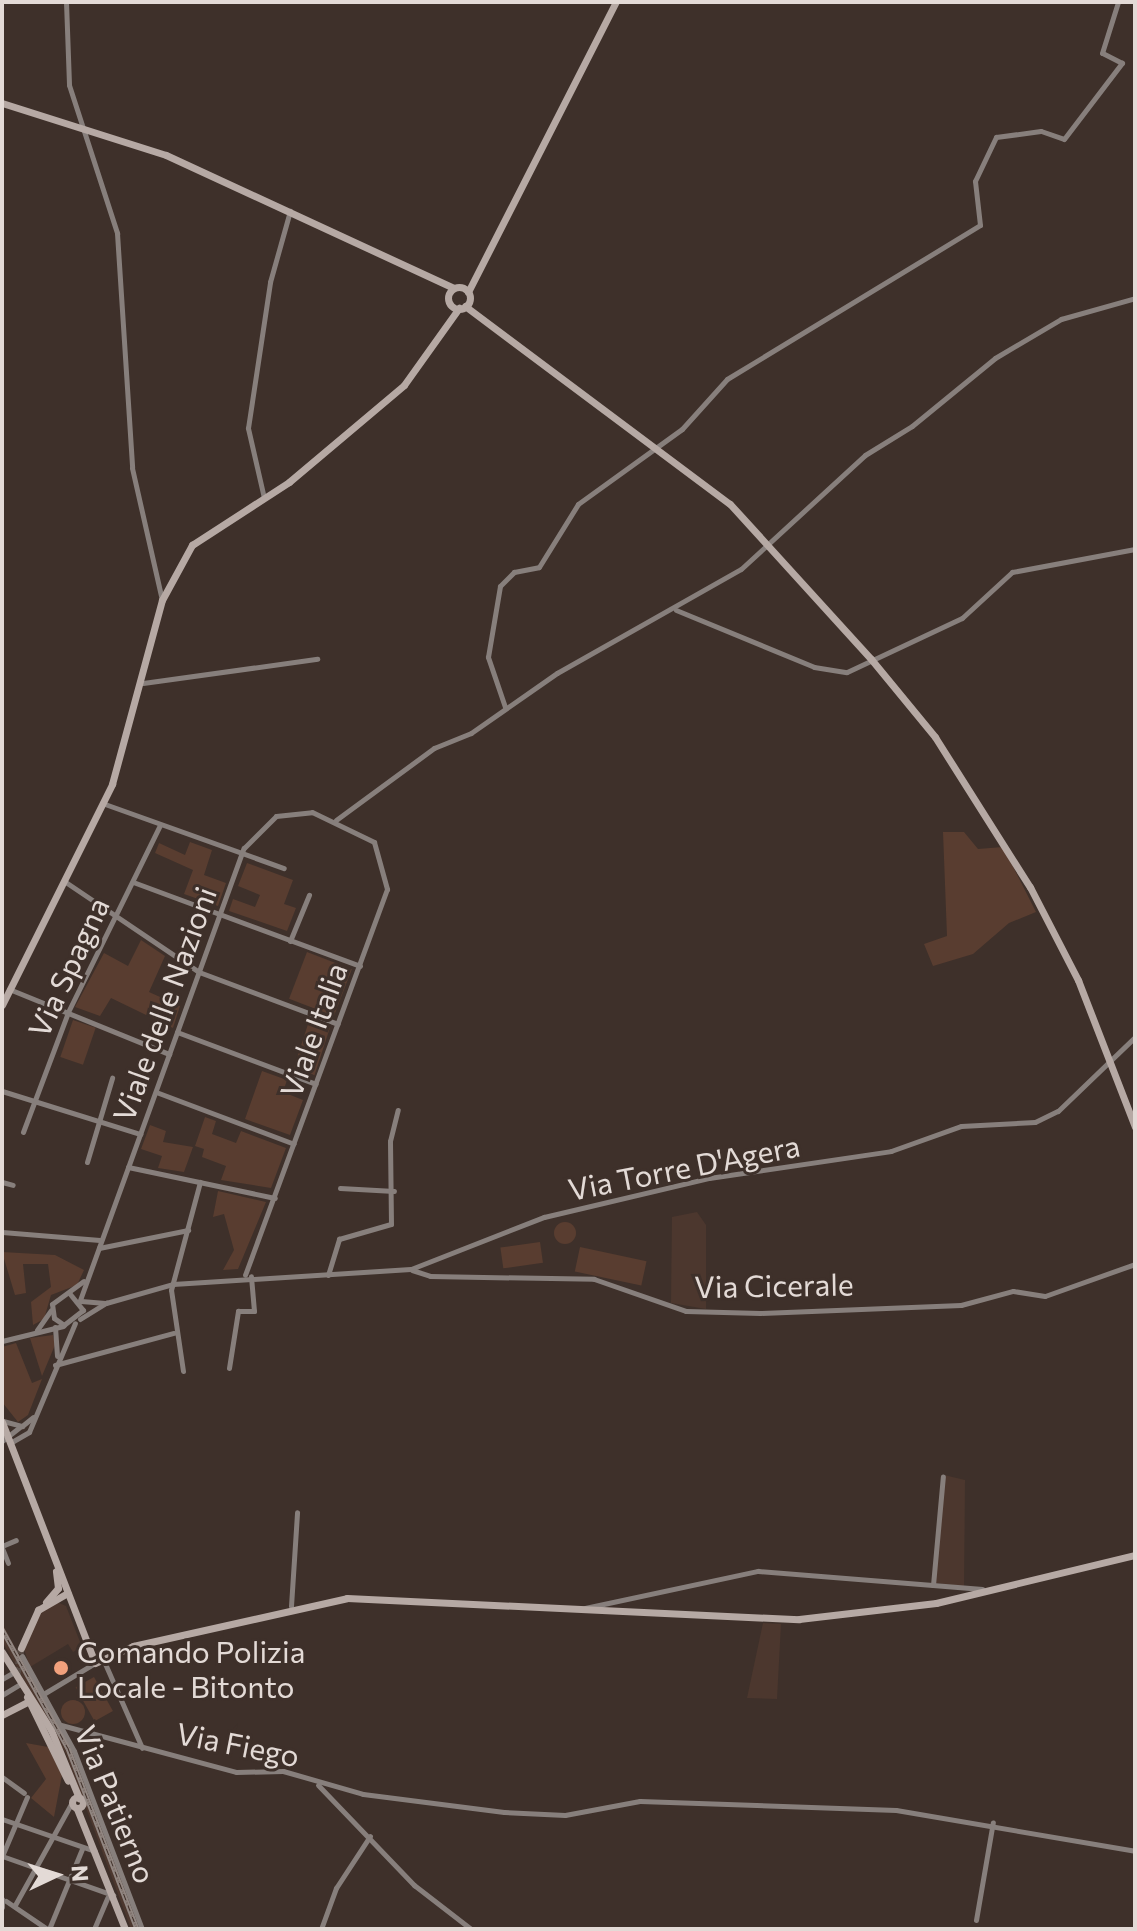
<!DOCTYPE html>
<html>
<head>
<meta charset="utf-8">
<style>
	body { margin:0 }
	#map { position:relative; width:1137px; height:1931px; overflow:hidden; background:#3e302a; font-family:Commissioner,sans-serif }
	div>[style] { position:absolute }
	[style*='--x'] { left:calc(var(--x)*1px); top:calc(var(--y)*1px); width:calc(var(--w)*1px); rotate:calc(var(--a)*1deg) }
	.built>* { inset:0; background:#4c372e }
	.green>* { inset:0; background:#593d30; transform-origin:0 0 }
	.round { border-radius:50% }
	.secondary-tunnel>* { height:7px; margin-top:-3.5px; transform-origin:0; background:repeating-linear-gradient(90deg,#574a44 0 7px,transparent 0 10.5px) }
	.street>* { height:5px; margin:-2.5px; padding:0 2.5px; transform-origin:2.5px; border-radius:2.5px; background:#877f7c }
	.secondary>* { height:7px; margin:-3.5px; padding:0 3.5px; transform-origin:3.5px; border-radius:3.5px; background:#b6a9a4 }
	.secondary>.ring { margin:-3.5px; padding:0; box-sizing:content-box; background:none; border:7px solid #b6a9a4; border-radius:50% }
	.rail>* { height:5px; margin-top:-2.5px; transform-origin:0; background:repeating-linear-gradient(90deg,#3e302a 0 6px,#928782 0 12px); box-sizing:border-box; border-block:2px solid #928782 }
	.dots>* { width:22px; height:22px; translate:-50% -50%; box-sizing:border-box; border:4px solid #3e302a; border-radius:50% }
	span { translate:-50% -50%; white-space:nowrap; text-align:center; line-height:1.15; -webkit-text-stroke:6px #3e302a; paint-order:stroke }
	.street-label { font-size:30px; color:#e3dad6 }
	.poi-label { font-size:30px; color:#e3dad6 }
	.left { translate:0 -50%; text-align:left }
	.frame { position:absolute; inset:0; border:4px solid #e3dad6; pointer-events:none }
	.north { position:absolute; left:16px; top:1835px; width:80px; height:80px; -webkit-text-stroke:6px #3e302a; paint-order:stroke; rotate:86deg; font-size:22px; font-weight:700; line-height:32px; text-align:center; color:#e3dad6 }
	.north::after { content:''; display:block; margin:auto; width:28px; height:36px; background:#e3dad6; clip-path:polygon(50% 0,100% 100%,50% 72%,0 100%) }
</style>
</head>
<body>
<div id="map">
	<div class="built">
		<div style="clip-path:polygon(697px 1212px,706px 1225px,706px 1309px,671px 1303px,672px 1217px)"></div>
		<div style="clip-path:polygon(944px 1475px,965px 1480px,964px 1586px,935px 1583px)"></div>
		<div style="clip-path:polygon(57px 1602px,66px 1606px,82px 1647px,73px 1652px,68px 1644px,30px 1667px,24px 1649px,38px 1614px)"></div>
		<div style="clip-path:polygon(2px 1623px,67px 1743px,139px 1929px,131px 1929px,66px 1754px,2px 1641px)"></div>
		<div style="clip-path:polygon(763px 1623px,781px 1624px,777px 1699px,747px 1698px)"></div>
	</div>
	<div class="green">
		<div style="clip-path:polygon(943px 832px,964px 832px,978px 849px,1003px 847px,1036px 912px,1009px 923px,973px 954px,933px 966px,924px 944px,947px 936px)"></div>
		<div style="clip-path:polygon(190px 842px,212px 850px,204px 875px,226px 883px,218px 906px,184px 894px,193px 870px,155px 853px,159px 843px,185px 855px)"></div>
		<div style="clip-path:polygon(247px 863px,293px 880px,284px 904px,296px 908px,287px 931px,229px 911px,233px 899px,255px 907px,260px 895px,238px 886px)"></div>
		<div style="clip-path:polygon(141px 940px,165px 956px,149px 992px,180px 1006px,173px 1028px,111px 998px,100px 1016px,75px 1007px,104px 953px,128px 966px)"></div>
		<div style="left:307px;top:952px;width:48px;height:50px;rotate:21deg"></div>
		<div style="left:73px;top:1020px;width:24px;height:39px;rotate:19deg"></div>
		<div style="left:309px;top:1021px;width:22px;height:50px;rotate:18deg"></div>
		<div style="clip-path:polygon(262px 1071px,287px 1080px,283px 1092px,303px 1100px,290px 1135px,245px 1119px)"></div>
		<div style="clip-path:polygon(205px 1117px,216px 1121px,212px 1134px,236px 1143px,241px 1131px,286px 1148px,271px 1188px,221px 1180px,226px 1166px,202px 1157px,204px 1149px,195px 1146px)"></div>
		<div style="clip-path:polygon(150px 1125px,166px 1131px,163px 1142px,193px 1147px,184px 1172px,158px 1168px,162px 1156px,141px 1149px)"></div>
		<div style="clip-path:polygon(218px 1191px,266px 1202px,238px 1269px,223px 1270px,234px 1250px,224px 1214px,213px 1217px)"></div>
		<div class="round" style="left:554px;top:1222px;width:22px;height:22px"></div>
		<div style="left:540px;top:1242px;width:21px;height:40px;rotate:82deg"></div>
		<div style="left:580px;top:1247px;width:68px;height:25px;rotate:12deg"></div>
		<div style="clip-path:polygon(2px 1252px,55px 1255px,84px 1270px,77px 1285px,51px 1295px,44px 1319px,33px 1325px,31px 1302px,51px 1287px,48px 1264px,23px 1264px,26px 1293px,15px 1295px)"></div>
		<div style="clip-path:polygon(53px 1335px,55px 1345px,42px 1376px,30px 1338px)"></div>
		<div style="clip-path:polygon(16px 1343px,32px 1383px,42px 1379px,28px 1415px,18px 1422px,2px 1402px,2px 1347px)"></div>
		<div style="left:94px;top:1677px;width:39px;height:21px;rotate:61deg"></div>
		<div class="round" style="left:61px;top:1700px;width:24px;height:24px"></div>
		<div style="clip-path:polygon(26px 1743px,48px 1747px,62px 1775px,54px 1817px,31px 1798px,46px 1779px)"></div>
	</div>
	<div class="secondary-tunnel">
		<div style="--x:17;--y:1674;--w:26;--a:-81"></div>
	</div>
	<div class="street">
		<div style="--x:66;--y:2;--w:83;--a:87.9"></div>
		<div style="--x:69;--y:85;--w:156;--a:72"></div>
		<div style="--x:117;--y:233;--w:235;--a:86.3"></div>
		<div style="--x:132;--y:468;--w:135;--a:77.2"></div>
		<div style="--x:264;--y:498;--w:72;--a:-102.9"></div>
		<div style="--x:248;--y:428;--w:148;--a:-81.4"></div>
		<div style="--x:270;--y:282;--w:74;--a:-74.3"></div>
		<div style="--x:676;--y:610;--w:149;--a:22.4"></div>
		<div style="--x:814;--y:667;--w:33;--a:9"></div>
		<div style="--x:847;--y:672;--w:127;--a:-25.2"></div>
		<div style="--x:962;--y:618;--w:68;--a:-42.6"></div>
		<div style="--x:1012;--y:572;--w:125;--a:-10.6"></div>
		<div style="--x:143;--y:683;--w:176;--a:-7.9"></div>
		<div style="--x:505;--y:707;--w:53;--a:-108.8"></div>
		<div style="--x:488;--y:657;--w:72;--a:-80.4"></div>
		<div style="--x:500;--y:586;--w:20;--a:-45"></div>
		<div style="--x:514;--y:572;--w:25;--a:-11"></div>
		<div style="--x:539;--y:567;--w:74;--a:-58.2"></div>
		<div style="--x:578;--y:504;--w:128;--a:-35.8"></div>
		<div style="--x:682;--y:429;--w:67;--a:-48"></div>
		<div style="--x:727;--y:379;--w:296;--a:-31.3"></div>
		<div style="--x:980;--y:225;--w:44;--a:-96.5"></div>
		<div style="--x:975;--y:181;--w:49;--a:-64.5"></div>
		<div style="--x:996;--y:137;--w:45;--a:-7.6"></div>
		<div style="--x:1041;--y:131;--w:24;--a:19"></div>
		<div style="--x:1064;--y:139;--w:96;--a:-52.7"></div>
		<div style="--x:1122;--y:63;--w:22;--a:-153"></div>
		<div style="--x:1102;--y:53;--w:53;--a:-72.6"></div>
		<div style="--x:102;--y:803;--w:193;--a:19.7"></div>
		<div style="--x:336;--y:820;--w:122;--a:-36.3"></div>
		<div style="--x:434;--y:748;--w:40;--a:-22"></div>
		<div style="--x:471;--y:733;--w:105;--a:-34.9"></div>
		<div style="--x:557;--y:673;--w:211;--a:-29.5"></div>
		<div style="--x:741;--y:569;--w:168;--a:-42.6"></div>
		<div style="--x:865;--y:455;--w:55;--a:-31.7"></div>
		<div style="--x:912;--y:426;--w:107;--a:-39.3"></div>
		<div style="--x:995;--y:358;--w:77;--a:-30.6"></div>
		<div style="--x:1061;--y:319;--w:77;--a:-15.8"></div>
		<div style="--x:64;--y:881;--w:163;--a:34"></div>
		<div style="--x:199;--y:972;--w:148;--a:20.5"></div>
		<div style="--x:133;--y:882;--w:242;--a:20.3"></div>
		<div style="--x:290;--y:941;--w:50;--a:-67.6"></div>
		<div style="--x:9;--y:989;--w:173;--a:22.1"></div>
		<div style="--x:177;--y:1032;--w:148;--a:20.5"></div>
		<div style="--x:2;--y:1091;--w:145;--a:17.3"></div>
		<div style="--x:156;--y:1092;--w:147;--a:20.6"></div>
		<div style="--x:23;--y:1132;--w:128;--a:-69.4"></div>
		<div style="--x:68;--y:1012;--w:208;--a:-63.8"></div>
		<div style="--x:87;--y:1162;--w:88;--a:-73.4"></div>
		<div style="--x:128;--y:1167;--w:150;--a:11.9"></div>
		<div style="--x:2;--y:1182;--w:11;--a:15"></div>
		<div style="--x:340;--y:1188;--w:54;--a:3.2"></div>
		<div style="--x:2;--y:1232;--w:98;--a:4.7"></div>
		<div style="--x:99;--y:1248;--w:91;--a:-11.4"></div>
		<div style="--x:412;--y:1270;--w:19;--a:18"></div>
		<div style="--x:430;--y:1276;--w:164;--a:1"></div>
		<div style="--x:594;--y:1279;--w:97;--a:19.2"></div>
		<div style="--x:686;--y:1311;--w:74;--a:1.5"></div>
		<div style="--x:760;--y:1313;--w:201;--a:-2.3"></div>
		<div style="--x:961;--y:1305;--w:54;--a:-15.1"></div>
		<div style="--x:1013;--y:1291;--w:32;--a:9"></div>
		<div style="--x:1045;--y:1296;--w:96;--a:-19.6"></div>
		<div style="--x:328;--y:1275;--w:38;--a:-73"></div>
		<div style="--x:339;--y:1239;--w:54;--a:-16.1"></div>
		<div style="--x:391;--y:1224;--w:83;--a:-90.7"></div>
		<div style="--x:390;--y:1141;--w:32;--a:-76"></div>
		<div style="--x:70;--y:1294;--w:21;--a:51"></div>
		<div style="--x:83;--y:1310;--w:24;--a:142"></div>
		<div style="--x:64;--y:1325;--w:12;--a:-145"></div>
		<div style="--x:54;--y:1318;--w:14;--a:-98"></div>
		<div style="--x:52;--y:1304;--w:39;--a:-36"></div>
		<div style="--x:80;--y:1300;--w:481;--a:-70.1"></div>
		<div style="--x:244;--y:848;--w:45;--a:-45"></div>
		<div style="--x:276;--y:816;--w:36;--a:-6"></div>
		<div style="--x:312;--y:812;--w:69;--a:25.8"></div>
		<div style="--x:374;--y:842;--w:49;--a:74.5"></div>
		<div style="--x:387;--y:889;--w:411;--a:110.2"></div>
		<div style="--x:81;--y:1301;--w:24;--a:5"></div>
		<div style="--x:80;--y:1319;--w:31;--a:-32"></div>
		<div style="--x:106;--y:1303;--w:70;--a:-15.8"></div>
		<div style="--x:173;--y:1284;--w:238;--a:-3.6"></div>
		<div style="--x:411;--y:1269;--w:143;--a:-21.4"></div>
		<div style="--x:544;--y:1217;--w:170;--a:-13.3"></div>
		<div style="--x:709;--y:1178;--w:184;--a:-8.4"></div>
		<div style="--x:891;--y:1151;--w:74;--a:-19.7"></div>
		<div style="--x:961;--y:1126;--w:74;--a:-3.1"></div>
		<div style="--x:1035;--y:1122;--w:25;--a:-26"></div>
		<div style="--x:1058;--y:1111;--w:107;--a:-43.9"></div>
		<div style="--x:55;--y:1327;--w:29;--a:86"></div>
		<div style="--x:37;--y:1330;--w:24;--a:-55"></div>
		<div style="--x:2;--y:1341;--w:63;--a:-13.8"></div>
		<div style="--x:55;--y:1365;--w:123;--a:-15.1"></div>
		<div style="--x:229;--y:1368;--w:58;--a:-81"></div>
		<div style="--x:238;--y:1311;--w:16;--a:0"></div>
		<div style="--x:254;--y:1311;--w:35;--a:-95"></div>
		<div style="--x:183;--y:1371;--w:82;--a:-98.4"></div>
		<div style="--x:171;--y:1290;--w:112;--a:-75"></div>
		<div style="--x:3;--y:1421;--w:20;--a:15"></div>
		<div style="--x:22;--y:1426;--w:14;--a:-39"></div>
		<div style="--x:2;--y:1441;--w:23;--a:-38"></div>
		<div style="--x:10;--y:1443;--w:22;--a:-30"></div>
		<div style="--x:29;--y:1432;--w:118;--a:-67.1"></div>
		<div style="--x:2;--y:1546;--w:15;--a:-23"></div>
		<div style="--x:2;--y:1548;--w:16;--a:68"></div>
		<div style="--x:933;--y:1585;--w:109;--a:-84.8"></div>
		<div style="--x:291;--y:1606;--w:94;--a:-86.3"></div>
		<div style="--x:585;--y:1608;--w:177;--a:-12.1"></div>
		<div style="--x:758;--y:1571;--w:225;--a:4.6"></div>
		<div style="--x:22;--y:1656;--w:108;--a:61.3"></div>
		<div style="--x:74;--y:1751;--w:191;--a:69.1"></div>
		<div style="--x:103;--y:1659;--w:97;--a:66.3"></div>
		<div style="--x:2;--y:1679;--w:14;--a:-30"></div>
		<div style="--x:45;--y:1693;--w:58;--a:-31"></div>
		<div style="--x:2;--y:1695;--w:21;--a:-31"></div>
		<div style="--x:61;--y:1725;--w:181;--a:15"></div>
		<div style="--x:236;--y:1772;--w:47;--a:-1.2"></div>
		<div style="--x:283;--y:1771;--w:83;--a:16"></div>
		<div style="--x:363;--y:1794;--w:142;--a:7.3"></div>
		<div style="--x:504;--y:1812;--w:61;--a:2.8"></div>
		<div style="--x:565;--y:1815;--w:76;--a:-10.6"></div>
		<div style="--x:640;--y:1801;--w:256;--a:2"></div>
		<div style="--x:896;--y:1810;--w:242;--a:9.7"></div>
		<div style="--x:2;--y:1777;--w:27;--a:36"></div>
		<div style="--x:318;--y:1785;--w:139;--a:46.2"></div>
		<div style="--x:414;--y:1885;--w:72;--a:37.7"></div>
		<div style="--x:2;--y:1819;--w:98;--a:19"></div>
		<div style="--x:2;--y:1856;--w:118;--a:19.4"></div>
		<div style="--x:2;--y:1856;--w:64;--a:-67"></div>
		<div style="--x:2;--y:1899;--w:8;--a:90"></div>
		<div style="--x:6;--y:1901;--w:50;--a:34.3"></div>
		<div style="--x:15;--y:1905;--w:118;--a:-61"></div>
		<div style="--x:976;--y:1920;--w:99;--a:-80.2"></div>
		<div style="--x:49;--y:1929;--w:87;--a:-67.6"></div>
		<div style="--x:94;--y:1929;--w:34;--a:-67"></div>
		<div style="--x:321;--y:1929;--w:44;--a:-69.9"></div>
		<div style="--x:336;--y:1888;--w:62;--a:-56.8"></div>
	</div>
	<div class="secondary">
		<div style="--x:2;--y:103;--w:172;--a:17.6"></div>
		<div style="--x:166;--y:155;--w:317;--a:24.8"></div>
		<div class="ring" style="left:448px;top:287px;width:15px;height:15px"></div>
		<div style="--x:468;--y:292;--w:326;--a:-63"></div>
		<div style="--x:465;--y:306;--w:331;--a:36.8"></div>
		<div style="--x:730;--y:504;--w:210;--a:47.7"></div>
		<div style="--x:871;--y:659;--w:101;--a:50.6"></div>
		<div style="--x:935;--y:737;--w:178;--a:57.7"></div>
		<div style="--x:1030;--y:887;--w:105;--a:62.7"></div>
		<div style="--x:1078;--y:980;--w:158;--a:68.8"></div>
		<div style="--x:2;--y:1005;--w:247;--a:-63.5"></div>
		<div style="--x:112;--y:784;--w:191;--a:-74.8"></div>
		<div style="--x:162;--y:600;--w:63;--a:-61.4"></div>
		<div style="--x:192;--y:545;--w:116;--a:-33"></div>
		<div style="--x:289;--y:482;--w:150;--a:-40.1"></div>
		<div style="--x:404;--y:385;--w:95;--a:-54.5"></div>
		<div style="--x:2;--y:1422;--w:258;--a:68.9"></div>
		<div style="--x:95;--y:1663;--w:42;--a:-24.1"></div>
		<div style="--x:133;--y:1646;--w:219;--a:-12.6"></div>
		<div style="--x:347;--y:1598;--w:452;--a:2.7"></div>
		<div style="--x:799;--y:1619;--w:138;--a:-6.7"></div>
		<div style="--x:936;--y:1603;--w:205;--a:-13.6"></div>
		<div style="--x:46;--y:1602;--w:18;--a:-49"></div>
		<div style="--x:58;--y:1588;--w:17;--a:-97"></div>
		<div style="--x:21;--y:1648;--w:42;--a:-65.9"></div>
		<div style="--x:38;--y:1610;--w:34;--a:-30"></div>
		<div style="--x:2;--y:1652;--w:92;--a:57.9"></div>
		<div style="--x:51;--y:1730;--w:74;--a:67.6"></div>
		<div style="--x:27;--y:1697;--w:93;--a:64"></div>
		<div style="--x:2;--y:1715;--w:27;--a:-27"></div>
		<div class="ring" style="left:72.5px;top:1797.5px;width:4px;height:4px"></div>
		<div style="--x:77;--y:1809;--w:129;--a:68.2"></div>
	</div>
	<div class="rail">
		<div style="--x:2;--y:1629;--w:136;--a:61"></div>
		<div style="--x:68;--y:1748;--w:194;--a:69.1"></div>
	</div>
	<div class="dots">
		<div style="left:61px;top:1668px;background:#f1a17d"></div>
	</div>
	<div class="street-label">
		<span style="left:68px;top:967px;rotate:-65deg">Via Spagna</span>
		<span style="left:164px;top:1004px;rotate:-70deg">Viale delle Nazioni</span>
		<span style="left:313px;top:1030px;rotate:-70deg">Viale Italia</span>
		<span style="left:684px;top:1167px;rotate:-11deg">Via Torre D'Agera</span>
		<span style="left:774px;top:1285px;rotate:-1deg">Via Cicerale</span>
		<span style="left:238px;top:1744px;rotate:11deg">Via Fiego</span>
		<span style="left:116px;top:1804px;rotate:68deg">Via Patierno</span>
	</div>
	<div class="poi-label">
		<span class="left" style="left:77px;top:1668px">Comando Polizia<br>Locale - Bitonto</span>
	</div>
	<div class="frame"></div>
	<div class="north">N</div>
</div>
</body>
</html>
